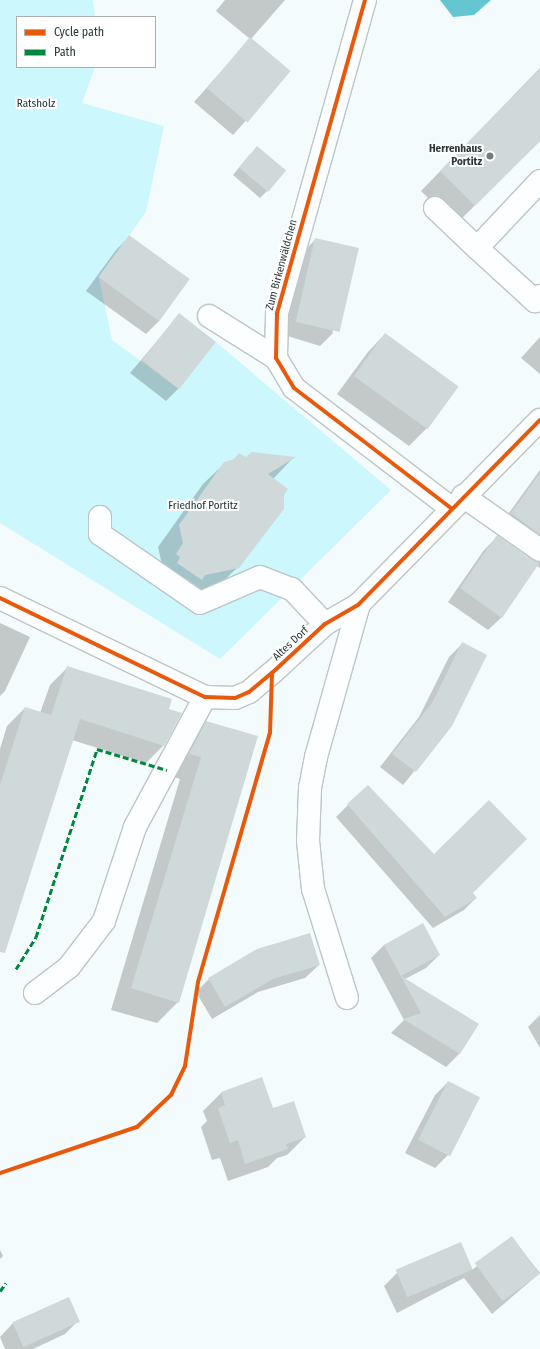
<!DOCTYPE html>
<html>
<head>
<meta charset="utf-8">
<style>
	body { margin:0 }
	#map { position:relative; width:540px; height:1349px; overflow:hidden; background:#f4fbfc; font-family:"Fira Sans Condensed",sans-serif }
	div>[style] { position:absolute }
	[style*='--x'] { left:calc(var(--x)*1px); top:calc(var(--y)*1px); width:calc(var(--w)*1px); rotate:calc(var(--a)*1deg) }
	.green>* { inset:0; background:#ccf7fc }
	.water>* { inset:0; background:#63c6d0 }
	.shadow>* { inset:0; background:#0003 }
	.building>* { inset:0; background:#d0d9da; transform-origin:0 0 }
	.roads { filter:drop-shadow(1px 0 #bcc6c7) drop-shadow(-1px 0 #bcc6c7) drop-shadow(0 1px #bcc6c7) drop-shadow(0 -1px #bcc6c7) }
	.minor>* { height:22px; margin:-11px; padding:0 11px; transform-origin:11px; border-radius:11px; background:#fdfeff }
	.quiet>* { height:3px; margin-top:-1.5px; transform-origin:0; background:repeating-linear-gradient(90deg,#00873e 0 6px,transparent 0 9px) }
	.cycleway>* { height:4px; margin:-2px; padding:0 2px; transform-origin:2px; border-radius:2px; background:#e8590c }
	.dots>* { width:11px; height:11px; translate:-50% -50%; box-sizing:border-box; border:2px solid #fff; border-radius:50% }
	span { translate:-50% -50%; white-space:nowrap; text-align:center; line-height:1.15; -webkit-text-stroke:4px #fff; paint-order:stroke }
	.park-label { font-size:11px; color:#203638 }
	.poi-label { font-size:11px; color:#2c393a; font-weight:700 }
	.right { translate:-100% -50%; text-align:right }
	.street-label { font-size:11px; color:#2c393a }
	.legend { position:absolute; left:16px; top:16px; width:140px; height:52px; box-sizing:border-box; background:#fff; border:1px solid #abb0b0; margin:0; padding:5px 7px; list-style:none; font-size:12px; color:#2c393a }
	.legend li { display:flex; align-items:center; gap:8px; height:20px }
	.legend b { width:20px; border:1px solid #abb0b0 }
</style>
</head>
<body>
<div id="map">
	<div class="green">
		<div style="clip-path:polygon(0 0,93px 0,95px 17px,17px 17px,17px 67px,95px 67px,82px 103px,164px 126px,146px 212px,99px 278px,112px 340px,179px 389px,216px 342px,391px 490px,220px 659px,0 523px)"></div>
	</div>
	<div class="water">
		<div style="clip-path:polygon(440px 0,491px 0,474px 15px,453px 17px)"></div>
	</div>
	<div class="shadow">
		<div style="clip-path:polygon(225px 0,285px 0,251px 39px,289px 72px,233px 135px,194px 102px,250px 39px,216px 11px)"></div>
		<div style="clip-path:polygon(540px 68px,540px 141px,455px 225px,421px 191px)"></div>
		<div style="clip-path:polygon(250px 154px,267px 191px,260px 198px,233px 175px)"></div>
		<div style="clip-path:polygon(129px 237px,189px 279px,159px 321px,146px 334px,86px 291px,116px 250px)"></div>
		<div style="clip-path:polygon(315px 240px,333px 333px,320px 346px,281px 334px,302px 253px)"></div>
		<div style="clip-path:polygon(179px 315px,179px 388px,166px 401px,130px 373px)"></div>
		<div style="clip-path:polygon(385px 334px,427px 428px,409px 446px,337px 394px,368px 352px)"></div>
		<div style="clip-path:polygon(540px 337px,540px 374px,521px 358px)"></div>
		<div style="clip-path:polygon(293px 458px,273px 479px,238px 567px,216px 588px,185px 596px,162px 565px,158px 547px,203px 484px,225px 463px,246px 459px)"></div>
		<div style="clip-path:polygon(540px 470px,540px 568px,537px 566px,502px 617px,488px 630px,448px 602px,484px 550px,497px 537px,535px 563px,531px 556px,496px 531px)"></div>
		<div style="clip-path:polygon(0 623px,30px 637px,5px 691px,0 696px)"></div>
		<div style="clip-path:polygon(462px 644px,451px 726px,403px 785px,380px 767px,419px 717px,449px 657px)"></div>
		<div style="clip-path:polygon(68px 667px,167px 710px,164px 745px,146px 763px,72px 740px,0 945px,0 749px,7px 726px,25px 708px,40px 713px,50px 685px)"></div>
		<div style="clip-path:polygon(207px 722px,178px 1002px,157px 1023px,111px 1010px,180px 779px,168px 775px,185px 743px)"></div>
		<div style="clip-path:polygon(348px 805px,434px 855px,476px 898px,464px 910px,433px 928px,336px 817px)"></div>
		<div style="clip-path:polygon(423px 925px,439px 955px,426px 968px,405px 979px,478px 1024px,459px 1054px,446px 1067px,391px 1033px,404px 1020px,371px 958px,384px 945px)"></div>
		<div style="clip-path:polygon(319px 965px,305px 978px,258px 992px,212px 1019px,196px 992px,209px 979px)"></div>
		<div style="clip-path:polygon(540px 1015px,540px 1048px,528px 1027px)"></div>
		<div style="clip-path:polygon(262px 1079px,272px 1109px,305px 1137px,287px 1155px,277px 1158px,268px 1167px,228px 1181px,220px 1158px,212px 1160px,201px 1127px,207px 1121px,203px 1111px,221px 1093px)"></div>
		<div style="clip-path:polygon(448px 1082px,448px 1155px,435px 1168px,405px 1153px,435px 1095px)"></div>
		<div style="clip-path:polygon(512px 1238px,540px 1273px,492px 1314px,464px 1278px,397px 1313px,384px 1286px,397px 1273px,460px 1244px,472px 1270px)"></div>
		<div style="clip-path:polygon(0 1250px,3px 1256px,0 1259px)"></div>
		<div style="clip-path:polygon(78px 1321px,65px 1334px,33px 1349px,5px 1349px,0 1337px,13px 1323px)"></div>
	</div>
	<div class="building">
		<div style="left:250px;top:37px;width:53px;height:67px;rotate:40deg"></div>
		<div style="clip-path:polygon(540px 69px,540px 141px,475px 206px,440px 171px)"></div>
		<div style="left:257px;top:146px;width:38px;height:28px;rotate:40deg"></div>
		<div style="left:129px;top:235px;width:75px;height:52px;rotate:36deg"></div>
		<div style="left:315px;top:238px;width:45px;height:86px;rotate:13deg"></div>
		<div style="left:179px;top:313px;width:47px;height:60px;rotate:38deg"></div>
		<div style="left:385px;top:333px;width:91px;height:53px;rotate:36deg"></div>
		<div style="clip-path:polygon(252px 452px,296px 457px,268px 474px,288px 489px,284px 495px,284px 509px,239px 568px,205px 575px,202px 580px,177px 563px,180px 557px,176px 554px,183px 543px,179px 525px,224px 462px,234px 459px,239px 453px,246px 457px)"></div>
		<div style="clip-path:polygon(540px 473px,540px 535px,511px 513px)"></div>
		<div style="clip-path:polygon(497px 535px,533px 560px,540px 562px,502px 618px,460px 588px)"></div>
		<div style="clip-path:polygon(462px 642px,487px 655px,452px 726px,416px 772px,392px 754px,432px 703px)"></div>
		<div style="clip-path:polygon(67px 666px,172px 699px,169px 709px,182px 713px,164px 746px,80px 719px,5px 953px,0 952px,0 785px,25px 707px,51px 715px)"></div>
		<div style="clip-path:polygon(206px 721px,258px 736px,179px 1003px,131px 988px,201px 757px,189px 754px)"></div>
		<div style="clip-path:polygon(368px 785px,434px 854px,489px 800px,527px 839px,473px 893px,477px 898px,445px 917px,347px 804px)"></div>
		<div style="clip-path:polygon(423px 923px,440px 955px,401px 976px,479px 1024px,460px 1054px,403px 1019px,421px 1013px,384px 945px)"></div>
		<div style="clip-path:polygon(310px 933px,320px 965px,273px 979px,225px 1007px,208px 978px,257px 949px)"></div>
		<div style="clip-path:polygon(262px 1077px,273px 1108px,294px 1101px,306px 1137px,286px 1144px,288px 1149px,245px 1164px,238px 1140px,230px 1143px,218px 1108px,225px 1105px,221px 1092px)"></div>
		<div style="left:448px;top:1081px;width:36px;height:66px;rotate:27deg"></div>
		<div style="left:512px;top:1236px;width:47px;height:46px;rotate:54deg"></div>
		<div style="left:461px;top:1242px;width:30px;height:71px;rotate:67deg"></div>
		<div style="left:69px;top:1297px;width:27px;height:62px;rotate:66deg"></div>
	</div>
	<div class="roads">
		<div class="minor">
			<div style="--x:365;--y:0;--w:326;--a:105.7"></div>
			<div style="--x:277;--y:314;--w:44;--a:91.3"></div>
			<div style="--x:276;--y:358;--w:35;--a:59"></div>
			<div style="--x:294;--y:388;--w:198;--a:37.4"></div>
			<div style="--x:435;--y:208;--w:58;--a:43.6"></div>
			<div style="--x:477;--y:248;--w:92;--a:-46.8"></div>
			<div style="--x:477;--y:248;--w:79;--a:42.4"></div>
			<div style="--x:535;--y:301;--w:7;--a:-45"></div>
			<div style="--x:209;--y:316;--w:79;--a:32.1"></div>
			<div style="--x:463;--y:496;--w:94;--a:35"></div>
			<div style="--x:100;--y:517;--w:17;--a:90"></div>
			<div style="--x:100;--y:534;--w:121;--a:34.6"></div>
			<div style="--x:200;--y:603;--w:65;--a:-23.4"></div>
			<div style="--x:260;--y:577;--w:34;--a:21"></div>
			<div style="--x:292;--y:589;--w:48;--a:46.7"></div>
			<div style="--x:0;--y:598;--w:228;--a:25.8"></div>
			<div style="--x:205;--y:697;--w:30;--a:2"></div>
			<div style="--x:235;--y:698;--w:15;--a:-23"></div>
			<div style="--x:249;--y:692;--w:30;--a:-40"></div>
			<div style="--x:272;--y:673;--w:72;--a:-42.8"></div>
			<div style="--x:325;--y:624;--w:39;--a:-30"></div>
			<div style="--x:359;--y:604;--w:258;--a:-45.5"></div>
			<div style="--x:35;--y:993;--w:43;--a:-37.4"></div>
			<div style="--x:69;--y:967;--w:58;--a:-52.7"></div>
			<div style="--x:104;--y:921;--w:99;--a:-71.7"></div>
			<div style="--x:135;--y:827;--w:148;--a:-61.7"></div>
			<div style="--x:347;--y:998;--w:114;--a:-107.3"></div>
			<div style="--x:313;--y:889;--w:48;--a:-95.9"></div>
			<div style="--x:308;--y:841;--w:53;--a:-87.8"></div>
			<div style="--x:310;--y:788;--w:32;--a:-79"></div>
			<div style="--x:316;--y:757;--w:159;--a:-74.3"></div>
		</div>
	</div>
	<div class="quiet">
		<div style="--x:16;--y:969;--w:38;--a:-58"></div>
		<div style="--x:36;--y:937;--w:198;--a:-72"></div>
		<div style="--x:97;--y:749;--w:73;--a:16.7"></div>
		<div style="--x:0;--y:1291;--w:10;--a:-53"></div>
	</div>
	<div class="cycleway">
		<div style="--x:365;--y:0;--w:326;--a:105.7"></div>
		<div style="--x:277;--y:314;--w:44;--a:91.3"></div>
		<div style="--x:276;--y:358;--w:35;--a:59"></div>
		<div style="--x:294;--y:388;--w:198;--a:37.4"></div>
		<div style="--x:0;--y:598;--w:228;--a:25.8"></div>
		<div style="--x:205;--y:697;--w:30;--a:2"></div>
		<div style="--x:235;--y:698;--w:15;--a:-23"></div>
		<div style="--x:249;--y:692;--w:30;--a:-40"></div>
		<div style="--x:272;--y:673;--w:72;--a:-42.8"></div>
		<div style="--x:325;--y:624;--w:39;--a:-30"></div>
		<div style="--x:359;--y:604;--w:258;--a:-45.5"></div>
		<div style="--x:0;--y:1173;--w:145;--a:-18.6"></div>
		<div style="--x:137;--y:1127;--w:47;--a:-43.3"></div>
		<div style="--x:171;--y:1095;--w:32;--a:-64"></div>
		<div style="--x:185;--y:1066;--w:85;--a:-81.2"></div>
		<div style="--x:198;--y:982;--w:259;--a:-73.9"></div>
		<div style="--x:270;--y:733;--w:60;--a:-88.1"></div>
	</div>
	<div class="dots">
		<div style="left:490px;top:156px;background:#727d7e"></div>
	</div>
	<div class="park-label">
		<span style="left:36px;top:104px">Ratsholz</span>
		<span style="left:203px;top:506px">Friedhof Portitz</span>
	</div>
	<div class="poi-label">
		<span class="right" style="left:482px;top:156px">Herrenhaus<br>Portitz</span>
	</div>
	<div class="street-label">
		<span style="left:282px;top:265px;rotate:-75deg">Zum Birkenwäldchen</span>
		<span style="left:291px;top:644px;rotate:-43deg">Altes Dorf</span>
	</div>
	<ul class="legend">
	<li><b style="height:5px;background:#e8590c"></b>Cycle path</li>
	<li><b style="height:5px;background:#00873e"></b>Path</li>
	</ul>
</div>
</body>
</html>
